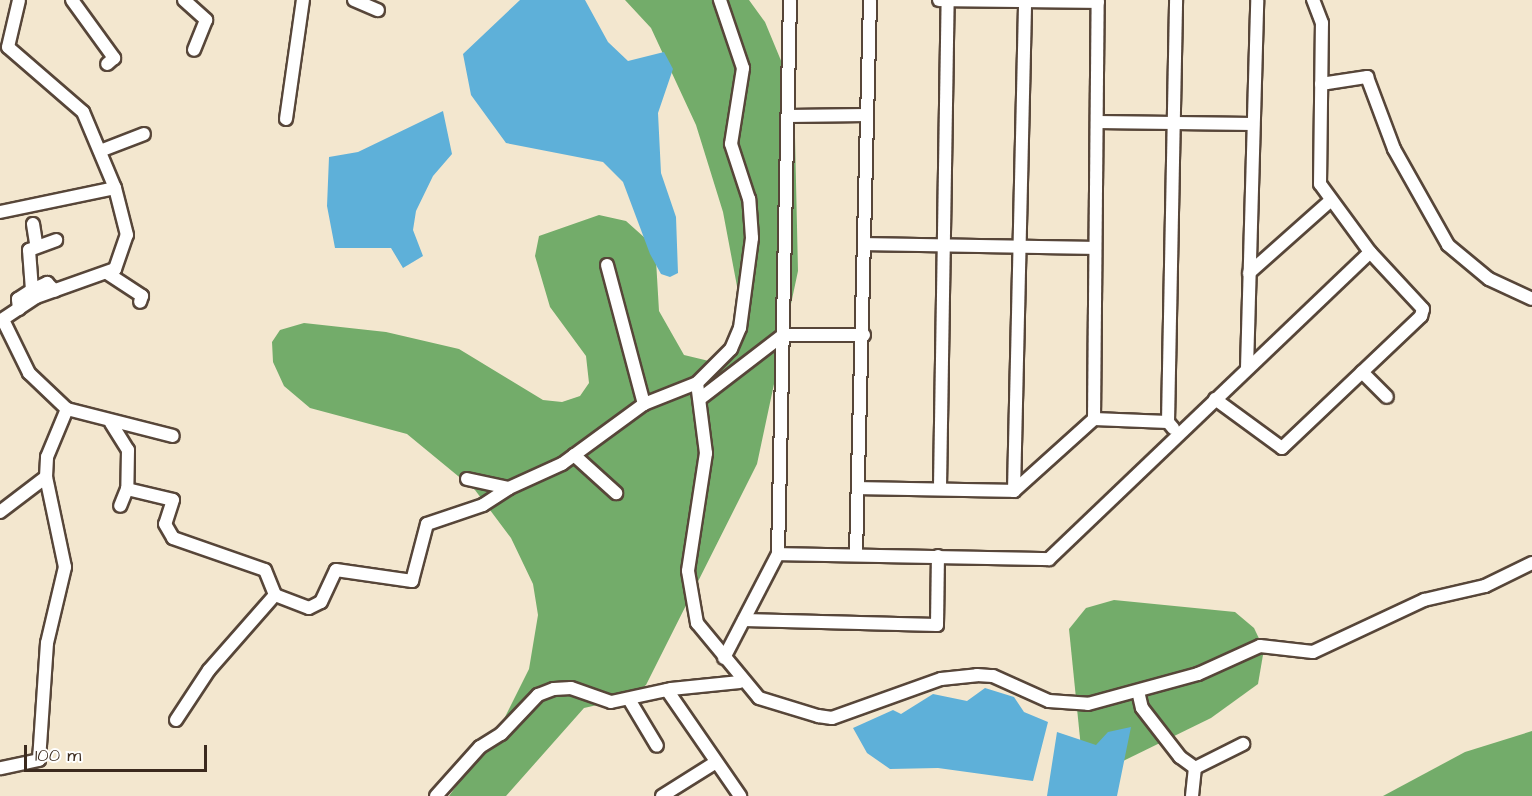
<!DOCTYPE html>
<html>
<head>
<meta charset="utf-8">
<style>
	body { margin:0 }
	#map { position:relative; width:1532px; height:796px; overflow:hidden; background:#f3e7cf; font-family:"Architects Daughter",sans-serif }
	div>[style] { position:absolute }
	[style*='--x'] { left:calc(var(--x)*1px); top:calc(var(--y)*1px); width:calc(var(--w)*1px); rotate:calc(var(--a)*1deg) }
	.forest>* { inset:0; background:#73ac6a }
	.water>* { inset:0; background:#5eb0d9 }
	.roads { filter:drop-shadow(2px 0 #574639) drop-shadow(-2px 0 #574639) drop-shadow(0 2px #574639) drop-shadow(0 -2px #574639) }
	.minor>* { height:12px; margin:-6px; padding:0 6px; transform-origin:6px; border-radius:6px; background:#fff }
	span { translate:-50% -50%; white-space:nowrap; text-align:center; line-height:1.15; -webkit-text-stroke:4.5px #fff; paint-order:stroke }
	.scale { position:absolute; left:24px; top:745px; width:183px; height:27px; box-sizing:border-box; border:3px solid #3b2a1e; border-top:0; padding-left:8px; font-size:18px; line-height:21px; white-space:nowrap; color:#3b2a1e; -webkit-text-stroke:4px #fff; paint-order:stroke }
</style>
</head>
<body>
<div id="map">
	<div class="forest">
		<div style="clip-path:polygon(625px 0,749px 0,765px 22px,794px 92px,798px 271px,757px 464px,646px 685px,628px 698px,584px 708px,506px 796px,449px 796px,501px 725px,529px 669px,538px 615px,533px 584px,511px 538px,475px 490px,407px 434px,310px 408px,284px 386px,273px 362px,272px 342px,280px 330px,304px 323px,386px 332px,459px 349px,543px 400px,562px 402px,580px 396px,589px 383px,586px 356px,550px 307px,535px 256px,539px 236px,599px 215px,626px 221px,645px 238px,656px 260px,659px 311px,684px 355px,709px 361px,734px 347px,743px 318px,723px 212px,696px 125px,651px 28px)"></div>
		<div style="clip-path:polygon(1114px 600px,1235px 612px,1254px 628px,1264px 649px,1258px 684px,1211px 718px,1119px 763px,1082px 758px,1069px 629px,1086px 608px)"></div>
		<div style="clip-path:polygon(1532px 731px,1532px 796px,1383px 796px,1465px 752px)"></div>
	</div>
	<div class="water">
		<div style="clip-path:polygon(520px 0,585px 0,608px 42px,628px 61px,664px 52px,673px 69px,658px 113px,661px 173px,676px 217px,678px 273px,670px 277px,661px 274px,650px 254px,623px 182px,603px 162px,506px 143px,471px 95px,463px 54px)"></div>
		<div style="clip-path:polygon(443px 111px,452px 154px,433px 176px,416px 211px,413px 230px,423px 256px,403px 268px,391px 248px,335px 248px,327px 206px,329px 157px,358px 152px)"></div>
		<div style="clip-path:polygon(985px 688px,1014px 697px,1024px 712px,1048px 722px,1033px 781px,938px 768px,890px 769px,867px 753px,853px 728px,893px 710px,901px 714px,933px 694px,967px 701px)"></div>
		<div style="clip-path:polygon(1131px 727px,1117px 796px,1047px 796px,1057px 732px,1096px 745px,1108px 732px)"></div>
	</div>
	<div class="roads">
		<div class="minor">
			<div style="--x:72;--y:0;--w:72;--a:54.1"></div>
			<div style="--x:114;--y:58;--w:9;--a:139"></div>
			<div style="--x:184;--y:0;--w:30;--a:42"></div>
			<div style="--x:206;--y:20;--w:32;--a:112"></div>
			<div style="--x:354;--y:0;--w:26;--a:23"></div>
			<div style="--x:939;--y:0;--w:159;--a:0.7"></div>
			<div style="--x:1321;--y:84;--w:47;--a:-8.7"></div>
			<div style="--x:1367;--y:77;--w:77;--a:69.4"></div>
			<div style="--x:1394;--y:149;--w:110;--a:60.6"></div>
			<div style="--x:1448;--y:245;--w:53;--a:39.7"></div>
			<div style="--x:1489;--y:279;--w:47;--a:24.9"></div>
			<div style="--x:788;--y:116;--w:79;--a:-0.7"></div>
			<div style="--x:286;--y:119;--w:120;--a:-81.9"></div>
			<div style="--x:1097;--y:122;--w:156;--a:0.7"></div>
			<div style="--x:100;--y:151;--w:47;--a:-21.1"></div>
			<div style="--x:0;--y:212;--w:117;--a:-11.8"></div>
			<div style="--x:33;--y:224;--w:20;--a:81"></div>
			<div style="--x:866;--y:244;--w:227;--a:1"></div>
			<div style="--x:607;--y:265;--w:144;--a:75.1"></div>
			<div style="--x:107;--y:273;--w:42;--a:33.3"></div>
			<div style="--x:142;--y:296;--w:6;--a:108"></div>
			<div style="--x:1249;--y:273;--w:108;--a:-41.6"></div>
			<div style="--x:32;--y:290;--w:40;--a:-94.3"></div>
			<div style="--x:29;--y:250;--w:29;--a:-20"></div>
			<div style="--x:19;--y:309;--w:10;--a:-96"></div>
			<div style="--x:18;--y:299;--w:17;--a:-33"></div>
			<div style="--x:32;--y:290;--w:17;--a:-25"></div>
			<div style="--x:47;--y:283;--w:11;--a:45"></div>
			<div style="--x:3;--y:320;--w:59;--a:63.9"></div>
			<div style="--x:29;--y:373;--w:52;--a:43.5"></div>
			<div style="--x:67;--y:409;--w:109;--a:14.3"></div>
			<div style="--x:0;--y:321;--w:43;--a:-33.7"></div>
			<div style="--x:36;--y:297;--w:84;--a:-19.5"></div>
			<div style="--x:115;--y:269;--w:36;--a:-71"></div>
			<div style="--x:127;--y:235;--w:49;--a:-104.3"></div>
			<div style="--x:115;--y:188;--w:82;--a:-112.8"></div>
			<div style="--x:83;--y:112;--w:99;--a:-139.1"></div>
			<div style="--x:8;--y:47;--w:48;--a:-76.8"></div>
			<div style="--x:1247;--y:368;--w:368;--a:-88.4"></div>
			<div style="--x:1362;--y:372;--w:35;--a:45"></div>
			<div style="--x:697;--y:383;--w:71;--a:82.7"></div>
			<div style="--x:706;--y:453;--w:119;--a:98.7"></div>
			<div style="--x:688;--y:571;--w:53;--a:80.2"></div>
			<div style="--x:697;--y:623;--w:97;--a:50.4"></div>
			<div style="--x:759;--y:698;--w:62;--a:17"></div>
			<div style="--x:818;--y:716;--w:14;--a:8"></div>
			<div style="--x:832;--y:718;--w:116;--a:-19.7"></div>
			<div style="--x:941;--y:679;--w:36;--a:-6"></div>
			<div style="--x:977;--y:675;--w:16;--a:4"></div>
			<div style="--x:993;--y:676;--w:61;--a:24.1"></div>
			<div style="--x:1049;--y:701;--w:39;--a:4"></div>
			<div style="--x:1088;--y:704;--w:114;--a:-15.3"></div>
			<div style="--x:1198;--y:674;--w:68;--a:-24.3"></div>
			<div style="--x:1260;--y:646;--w:53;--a:6.5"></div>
			<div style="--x:1313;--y:652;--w:123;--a:-25.1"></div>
			<div style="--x:1424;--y:600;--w:63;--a:-12.9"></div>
			<div style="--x:1485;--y:586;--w:52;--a:-26.1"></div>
			<div style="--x:701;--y:398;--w:103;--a:-37.5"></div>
			<div style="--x:783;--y:335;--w:81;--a:0"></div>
			<div style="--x:1215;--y:399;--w:83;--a:36.2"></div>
			<div style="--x:1282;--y:448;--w:192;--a:-43.5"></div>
			<div style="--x:1421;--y:316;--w:7;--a:-74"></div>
			<div style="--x:1423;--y:309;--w:78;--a:-132.9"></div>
			<div style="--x:1370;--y:252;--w:84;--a:-126.3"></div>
			<div style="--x:1320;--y:184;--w:161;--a:-89.3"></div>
			<div style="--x:1322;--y:23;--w:25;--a:-111"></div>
			<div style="--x:1094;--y:419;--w:419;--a:-89.5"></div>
			<div style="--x:1168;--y:422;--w:422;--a:-88.9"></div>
			<div style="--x:111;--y:423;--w:32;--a:58"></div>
			<div style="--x:128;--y:450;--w:39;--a:91"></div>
			<div style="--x:127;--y:489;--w:18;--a:112"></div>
			<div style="--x:574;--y:455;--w:57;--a:42.1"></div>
			<div style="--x:46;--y:477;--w:20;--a:-87"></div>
			<div style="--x:47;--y:457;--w:52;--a:-67.4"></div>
			<div style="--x:467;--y:479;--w:43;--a:12.1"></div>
			<div style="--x:509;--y:488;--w:58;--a:-24.4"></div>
			<div style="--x:562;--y:464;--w:102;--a:-36.2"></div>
			<div style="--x:644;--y:404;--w:57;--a:-21.6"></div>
			<div style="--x:697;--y:383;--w:48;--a:-45"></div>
			<div style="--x:731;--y:349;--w:23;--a:-67"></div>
			<div style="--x:740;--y:328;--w:91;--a:-82.4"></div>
			<div style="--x:752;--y:238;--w:39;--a:-94"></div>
			<div style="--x:749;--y:199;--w:58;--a:-108.1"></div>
			<div style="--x:731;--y:144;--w:77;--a:-81"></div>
			<div style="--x:743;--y:68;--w:72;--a:-108.7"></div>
			<div style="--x:940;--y:487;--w:487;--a:-89.1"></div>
			<div style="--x:860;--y:488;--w:154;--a:1.1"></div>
			<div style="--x:1014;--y:491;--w:108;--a:-42"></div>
			<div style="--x:1094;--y:419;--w:74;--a:2.3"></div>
			<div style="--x:1168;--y:422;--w:8;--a:50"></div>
			<div style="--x:127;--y:489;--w:47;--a:13.4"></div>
			<div style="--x:173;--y:500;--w:25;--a:108"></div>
			<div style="--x:165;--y:524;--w:16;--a:60"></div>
			<div style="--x:173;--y:538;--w:97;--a:19.2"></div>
			<div style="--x:265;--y:570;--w:27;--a:68"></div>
			<div style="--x:275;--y:595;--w:36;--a:21"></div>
			<div style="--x:309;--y:608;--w:13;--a:-27"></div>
			<div style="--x:321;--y:602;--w:35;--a:-65"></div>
			<div style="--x:336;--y:570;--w:77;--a:8.2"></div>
			<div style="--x:412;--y:581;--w:59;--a:-75.3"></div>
			<div style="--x:427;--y:524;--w:59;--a:-18.7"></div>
			<div style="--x:483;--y:505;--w:31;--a:-33"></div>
			<div style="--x:1014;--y:491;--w:491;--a:-88.7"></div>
			<div style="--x:0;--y:512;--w:58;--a:-37.3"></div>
			<div style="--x:46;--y:477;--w:92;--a:78.1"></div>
			<div style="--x:65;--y:567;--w:78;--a:103.3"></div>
			<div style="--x:47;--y:643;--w:117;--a:93.9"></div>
			<div style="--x:39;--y:760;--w:40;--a:168"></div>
			<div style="--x:778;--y:554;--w:271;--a:1.1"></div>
			<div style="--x:1049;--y:559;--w:444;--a:-43.7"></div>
			<div style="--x:856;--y:554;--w:554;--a:-88.55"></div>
			<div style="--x:744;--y:620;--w:193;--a:1.5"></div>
			<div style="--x:937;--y:625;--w:69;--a:-89.2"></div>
			<div style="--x:724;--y:658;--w:117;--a:-62.6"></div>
			<div style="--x:778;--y:554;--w:554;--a:-88.76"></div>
			<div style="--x:667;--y:690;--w:129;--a:55.4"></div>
			<div style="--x:1138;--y:691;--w:17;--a:77"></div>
			<div style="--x:1142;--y:708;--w:62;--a:52.2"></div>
			<div style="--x:1180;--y:757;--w:19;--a:36"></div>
			<div style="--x:1195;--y:768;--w:54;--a:-26.6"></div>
			<div style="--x:630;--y:701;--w:52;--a:59"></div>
			<div style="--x:176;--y:720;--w:60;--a:-56.6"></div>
			<div style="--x:209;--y:670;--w:100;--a:-48.7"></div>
			<div style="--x:436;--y:796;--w:66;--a:-48.1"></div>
			<div style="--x:480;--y:747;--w:25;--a:-32"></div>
			<div style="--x:501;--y:734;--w:54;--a:-46.5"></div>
			<div style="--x:538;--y:695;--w:17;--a:-21"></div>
			<div style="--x:554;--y:689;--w:17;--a:-3"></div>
			<div style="--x:571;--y:688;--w:42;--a:19.3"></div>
			<div style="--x:611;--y:702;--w:61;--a:-12.2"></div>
			<div style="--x:671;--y:689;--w:69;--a:-5.8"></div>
			<div style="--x:662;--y:796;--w:60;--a:-32.1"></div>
			<div style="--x:1192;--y:796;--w:28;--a:-84"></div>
		</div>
	</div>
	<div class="scale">100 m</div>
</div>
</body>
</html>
